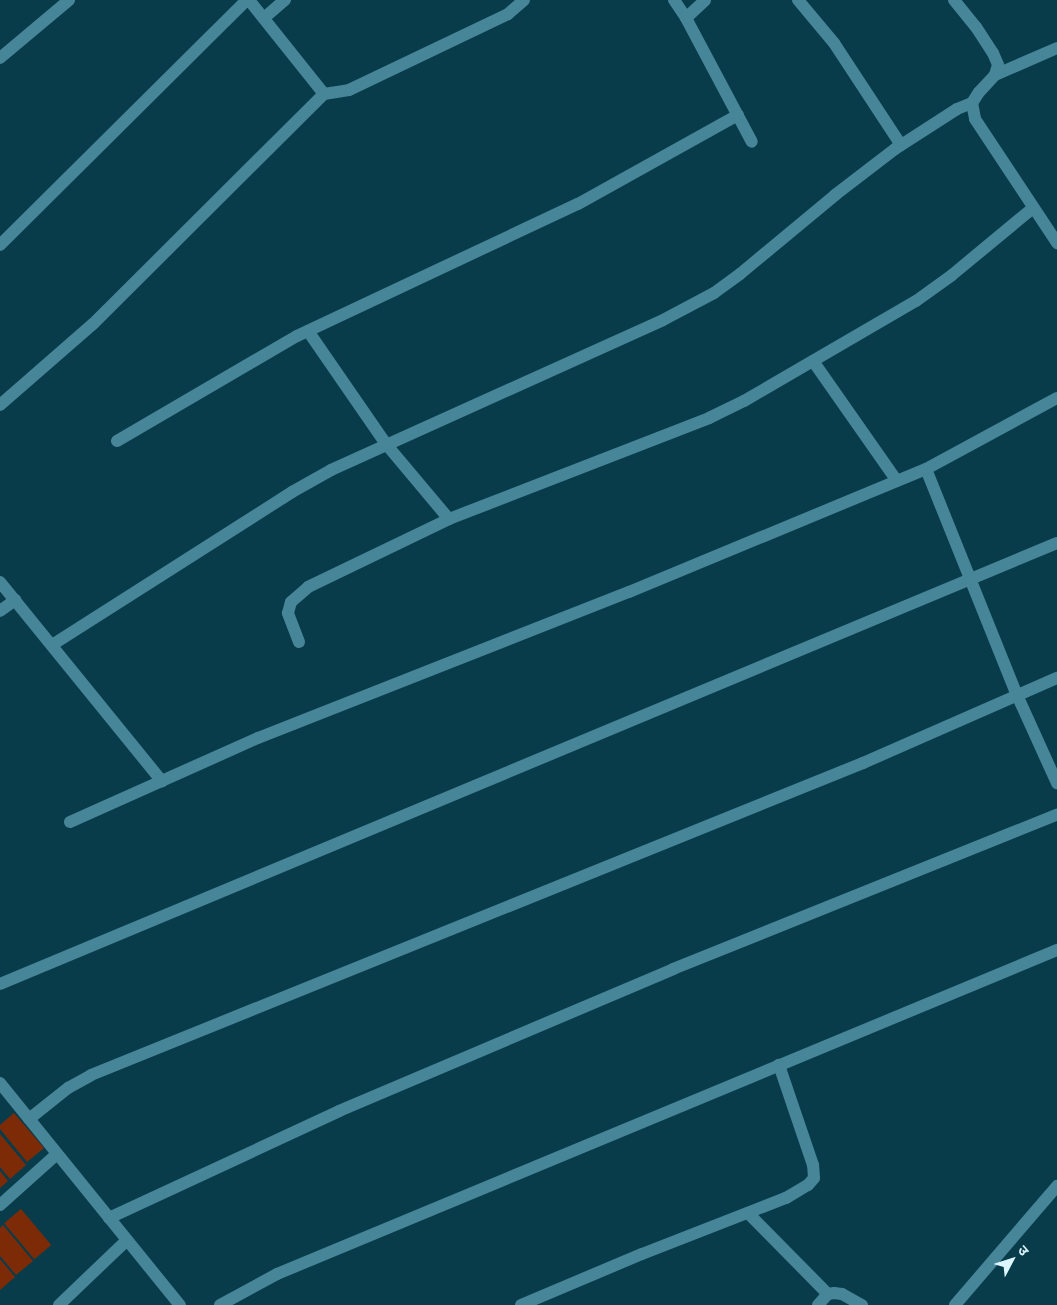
<!DOCTYPE html>
<html>
<head>
<meta charset="utf-8">
<style>
	body { margin:0 }
	#map { position:relative; width:1057px; height:1305px; overflow:hidden; background:#083c4a; font-family:"Noto Sans","Noto Sans Devanagari",sans-serif }
	div>[style] { position:absolute }
	[style*='--x'] { left:calc(var(--x)*1px); top:calc(var(--y)*1px); width:calc(var(--w)*1px); rotate:calc(var(--a)*1deg) }
	.building>* { inset:0; background:#7d2b06; transform-origin:0 0 }
	.minor>* { height:12px; margin:-6px; padding:0 6px; transform-origin:6px; border-radius:6px; background:#478598 }
	span { translate:-50% -50%; white-space:nowrap; text-align:center; line-height:1.15; -webkit-text-stroke:4px #083c4a; paint-order:stroke }
	.north { position:absolute; left:987px; top:1235px; width:50px; height:50px; -webkit-text-stroke:4px #083c4a; paint-order:stroke; rotate:50deg; font-size:14px; font-weight:700; line-height:20px; text-align:center; color:#ddf6fe }
	.north::after { content:''; display:block; margin:auto; width:18px; height:22px; background:#ddf6fe; clip-path:polygon(50% 0,100% 100%,50% 72%,0 100%) }
</style>
</head>
<body>
<div id="map">
	<div class="building">
		<div style="clip-path:polygon(14px 1113px,44px 1148px,27px 1162px,0 1129px,0 1125px)"></div>
		<div style="clip-path:polygon(0 1134px,26px 1165px,10px 1179px,0 1167px)"></div>
		<div style="clip-path:polygon(0 1171px,8px 1181px,0 1188px)"></div>
		<div style="left:21px;top:1209px;width:47px;height:22px;rotate:50deg"></div>
		<div style="clip-path:polygon(3px 1225px,33px 1261px,16px 1275px,0 1256px,0 1228px)"></div>
		<div style="clip-path:polygon(0 1259px,15px 1277px,0 1290px)"></div>
	</div>
	<div class="minor">
		<div style="--x:249;--y:0;--w:120;--a:51.4"></div>
		<div style="--x:674;--y:0;--w:22;--a:56"></div>
		<div style="--x:686;--y:18;--w:140;--a:62"></div>
		<div style="--x:798;--y:0;--w:56;--a:50.1"></div>
		<div style="--x:834;--y:43;--w:122;--a:56.7"></div>
		<div style="--x:954;--y:0;--w:35;--a:51"></div>
		<div style="--x:976;--y:27;--w:31;--a:57"></div>
		<div style="--x:993;--y:53;--w:13;--a:67"></div>
		<div style="--x:998;--y:65;--w:10;--a:107"></div>
		<div style="--x:995;--y:75;--w:23;--a:133"></div>
		<div style="--x:979;--y:92;--w:13;--a:122"></div>
		<div style="--x:972;--y:103;--w:16;--a:79"></div>
		<div style="--x:975;--y:119;--w:149;--a:56.5"></div>
		<div style="--x:264;--y:18;--w:28;--a:-41"></div>
		<div style="--x:686;--y:18;--w:26;--a:-43"></div>
		<div style="--x:0;--y:58;--w:90;--a:-40"></div>
		<div style="--x:995;--y:75;--w:68;--a:-23.5"></div>
		<div style="--x:0;--y:245;--w:348;--a:-44.8"></div>
		<div style="--x:308;--y:331;--w:137;--a:55.4"></div>
		<div style="--x:386;--y:444;--w:98;--a:50"></div>
		<div style="--x:813;--y:361;--w:146;--a:55"></div>
		<div style="--x:0;--y:405;--w:123;--a:-41.1"></div>
		<div style="--x:93;--y:324;--w:326;--a:-44.9"></div>
		<div style="--x:324;--y:94;--w:25;--a:-9"></div>
		<div style="--x:349;--y:90;--w:176;--a:-25.5"></div>
		<div style="--x:508;--y:14;--w:21;--a:-41"></div>
		<div style="--x:117;--y:441;--w:208;--a:-30.3"></div>
		<div style="--x:297;--y:336;--w:310;--a:-25.2"></div>
		<div style="--x:578;--y:204;--w:183;--a:-29.1"></div>
		<div style="--x:926;--y:469;--w:244;--a:68.1"></div>
		<div style="--x:1017;--y:695;--w:97;--a:65.6"></div>
		<div style="--x:0;--y:582;--w:257;--a:50.9"></div>
		<div style="--x:0;--y:611;--w:19;--a:-36"></div>
		<div style="--x:299;--y:642;--w:31;--a:-111"></div>
		<div style="--x:288;--y:613;--w:11;--a:-75"></div>
		<div style="--x:291;--y:602;--w:23;--a:-41"></div>
		<div style="--x:308;--y:587;--w:157;--a:-25.7"></div>
		<div style="--x:449;--y:519;--w:279;--a:-21.2"></div>
		<div style="--x:709;--y:418;--w:39;--a:-26"></div>
		<div style="--x:744;--y:401;--w:199;--a:-30.2"></div>
		<div style="--x:916;--y:301;--w:44;--a:-35.8"></div>
		<div style="--x:952;--y:275;--w:105;--a:-39.6"></div>
		<div style="--x:52;--y:645;--w:285;--a:-32.5"></div>
		<div style="--x:292;--y:492;--w:45;--a:-29.4"></div>
		<div style="--x:331;--y:470;--w:364;--a:-24.3"></div>
		<div style="--x:663;--y:320;--w:58;--a:-27.9"></div>
		<div style="--x:714;--y:293;--w:32;--a:-36"></div>
		<div style="--x:740;--y:274;--w:124;--a:-39.7"></div>
		<div style="--x:835;--y:195;--w:76;--a:-37.5"></div>
		<div style="--x:895;--y:149;--w:74;--a:-32.8"></div>
		<div style="--x:957;--y:109;--w:16;--a:-22"></div>
		<div style="--x:70;--y:822;--w:206;--a:-24.1"></div>
		<div style="--x:258;--y:738;--w:399;--a:-21.5"></div>
		<div style="--x:629;--y:592;--w:321;--a:-22.5"></div>
		<div style="--x:926;--y:469;--w:149;--a:-28.5"></div>
		<div style="--x:0;--y:984;--w:1145;--a:-22.65"></div>
		<div style="--x:0;--y:1083;--w:286;--a:51"></div>
		<div style="--x:29;--y:1119;--w:50;--a:-38.5"></div>
		<div style="--x:68;--y:1088;--w:26;--a:-29"></div>
		<div style="--x:91;--y:1075;--w:833;--a:-22.01"></div>
		<div style="--x:863;--y:763;--w:212;--a:-23.7"></div>
		<div style="--x:0;--y:1205;--w:76;--a:-41.8"></div>
		<div style="--x:748;--y:1213;--w:114;--a:45.4"></div>
		<div style="--x:109;--y:1218;--w:254;--a:-24.9"></div>
		<div style="--x:339;--y:1111;--w:363;--a:-23"></div>
		<div style="--x:673;--y:969;--w:414;--a:-21.9"></div>
		<div style="--x:59;--y:1305;--w:94;--a:-43.7"></div>
		<div style="--x:220;--y:1305;--w:65;--a:-28.5"></div>
		<div style="--x:277;--y:1274;--w:845;--a:-22.56"></div>
		<div style="--x:521;--y:1305;--w:131;--a:-22.9"></div>
		<div style="--x:642;--y:1254;--w:155;--a:-21.3"></div>
		<div style="--x:786;--y:1198;--w:26;--a:-31"></div>
		<div style="--x:808;--y:1185;--w:9;--a:-49"></div>
		<div style="--x:814;--y:1178;--w:13;--a:-94"></div>
		<div style="--x:813;--y:1165;--w:106;--a:-108.8"></div>
		<div style="--x:818;--y:1305;--w:15;--a:-48"></div>
		<div style="--x:828;--y:1294;--w:6;--a:-9"></div>
		<div style="--x:834;--y:1293;--w:8;--a:7"></div>
		<div style="--x:842;--y:1294;--w:23;--a:29"></div>
		<div style="--x:955;--y:1305;--w:157;--a:-49.4"></div>
	</div>
	<div class="north">उ</div>
</div>
</body>
</html>
